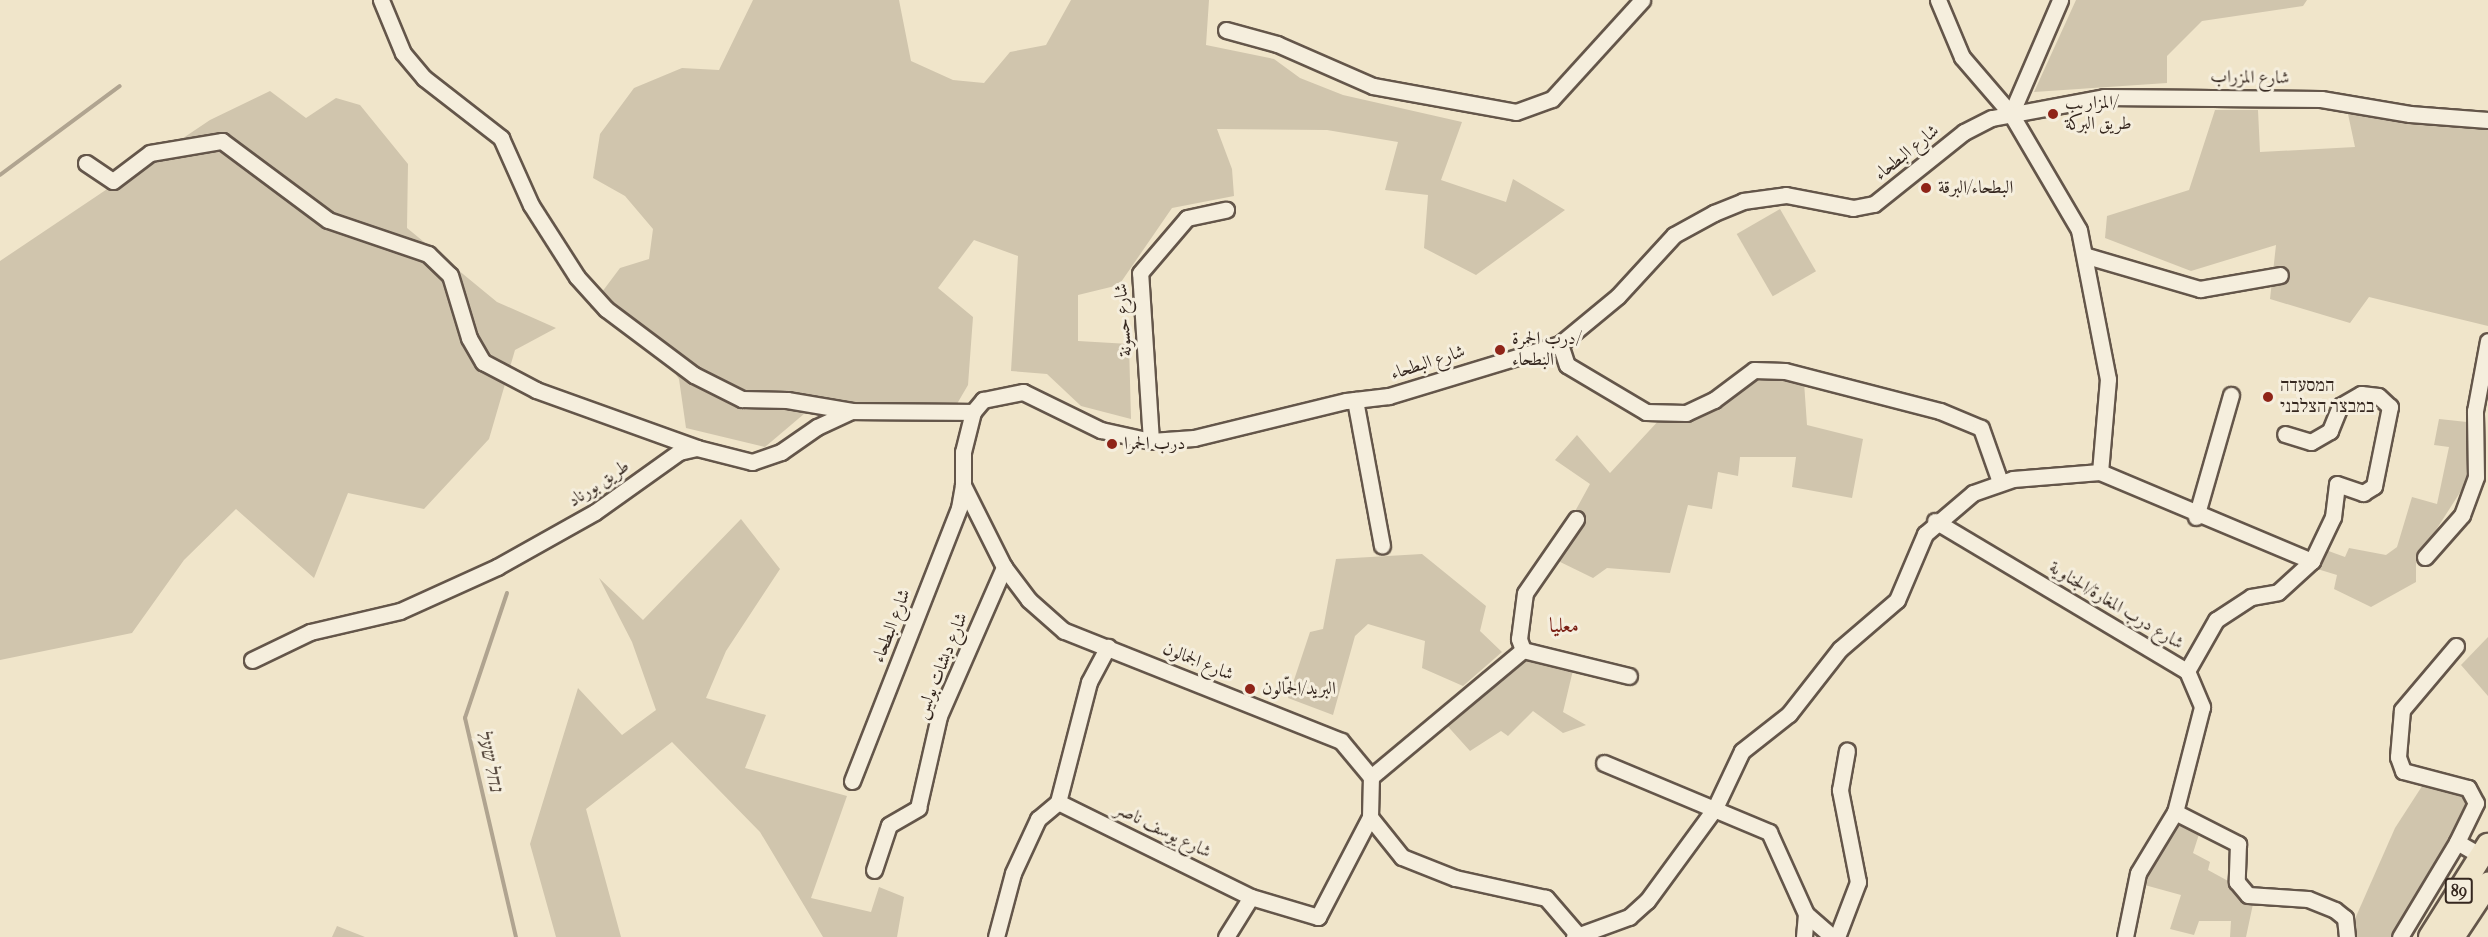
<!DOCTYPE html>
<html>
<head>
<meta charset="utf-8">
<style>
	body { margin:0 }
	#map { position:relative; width:2488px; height:937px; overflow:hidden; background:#f0e5ca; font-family:"IM FELL French Canon",Amiri,"Frank Ruhl Libre",serif }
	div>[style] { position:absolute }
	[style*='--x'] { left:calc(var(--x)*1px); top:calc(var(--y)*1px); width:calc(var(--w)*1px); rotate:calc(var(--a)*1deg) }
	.green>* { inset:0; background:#d0c5ad; transform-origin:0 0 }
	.stream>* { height:4px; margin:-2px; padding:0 2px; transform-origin:2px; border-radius:2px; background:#b0a490 }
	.roads { filter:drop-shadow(2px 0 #64564a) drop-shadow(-2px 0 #64564a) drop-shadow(0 2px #64564a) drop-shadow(0 -2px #64564a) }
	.minor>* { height:15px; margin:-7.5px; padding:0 7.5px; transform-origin:7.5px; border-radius:7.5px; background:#f5eedd }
	.highway>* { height:22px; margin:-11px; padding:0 11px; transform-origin:11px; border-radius:11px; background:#f0e5ca }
	.dots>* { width:16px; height:16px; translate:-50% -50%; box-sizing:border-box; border:3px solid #f5eedd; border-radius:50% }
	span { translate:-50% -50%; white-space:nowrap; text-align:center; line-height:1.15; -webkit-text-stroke:6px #f5eedd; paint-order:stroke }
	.shield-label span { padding:2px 4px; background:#f5eedd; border:2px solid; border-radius:4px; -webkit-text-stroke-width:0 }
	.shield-label { font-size:16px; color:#35271f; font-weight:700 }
	.street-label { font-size:18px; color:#35271f }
	.poi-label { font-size:18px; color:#35271f }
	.left { translate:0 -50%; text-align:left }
	.water-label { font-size:20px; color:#5a4c41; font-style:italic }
	.quarter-label { font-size:21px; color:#7a1f14 }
</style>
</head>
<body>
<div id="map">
	<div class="green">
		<div style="clip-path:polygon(753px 0,899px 0,911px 61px,953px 80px,984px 83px,1010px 52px,1046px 45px,1071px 0,1209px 0,1206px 45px,1274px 59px,1300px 78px,1343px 95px,1462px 122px,1441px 180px,1506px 202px,1513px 179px,1565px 210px,1476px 275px,1424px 248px,1428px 195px,1385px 190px,1398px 142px,1327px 130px,1217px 129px,1232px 169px,1234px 196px,1172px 208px,1119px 285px,1078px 295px,1078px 341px,1129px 344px,1131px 419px,1081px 406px,1047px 374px,1011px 371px,1018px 256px,974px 240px,938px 288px,973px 317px,968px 385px,954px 409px,811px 408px,765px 447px,686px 428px,679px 379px,650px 338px,590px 308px,620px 268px,649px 259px,653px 229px,625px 196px,593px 178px,600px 134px,634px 88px,682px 68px,719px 70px)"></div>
		<div style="clip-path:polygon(2076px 0,2307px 0,2303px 6px,2202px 21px,2167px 56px,2167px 83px,2034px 92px)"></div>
		<div style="clip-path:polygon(270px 91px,306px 118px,336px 98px,360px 105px,408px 164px,407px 228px,497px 302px,556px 328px,515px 350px,489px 439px,424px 509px,348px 493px,314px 578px,236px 509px,184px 560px,132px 633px,0 660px,0 261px,210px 120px)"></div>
		<div style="clip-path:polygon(2215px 110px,2258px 110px,2260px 152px,2355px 147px,2348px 114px,2488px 128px,2488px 326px,2369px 297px,2350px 323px,2270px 299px,2276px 245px,2191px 271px,2105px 238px,2107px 216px,2189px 190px)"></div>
		<div style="left:1780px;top:209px;width:72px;height:50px;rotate:60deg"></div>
		<div style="clip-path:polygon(1775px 377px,1804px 382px,1807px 425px,1863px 439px,1852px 498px,1792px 487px,1796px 457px,1740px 457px,1738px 476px,1718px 472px,1712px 509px,1688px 505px,1670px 573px,1607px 568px,1593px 578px,1550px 557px,1590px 484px,1555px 460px,1577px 435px,1610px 473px,1661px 418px,1706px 411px,1756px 378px)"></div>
		<div style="clip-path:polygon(2439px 419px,2467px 422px,2470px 477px,2416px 561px,2416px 582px,2371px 607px,2334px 589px,2337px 575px,2314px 568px,2323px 549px,2345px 557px,2349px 548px,2386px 555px,2397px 547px,2412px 497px,2437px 504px,2449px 447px,2434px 445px)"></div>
		<div style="clip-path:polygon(741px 519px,780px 569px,726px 651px,706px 698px,766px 715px,745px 768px,847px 796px,811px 898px,871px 912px,879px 887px,904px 897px,897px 937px,823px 937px,760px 832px,672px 742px,586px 809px,621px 937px,556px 937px,530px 844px,578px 688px,622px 735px,656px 710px,632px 642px,599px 578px,643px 620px)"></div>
		<div style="clip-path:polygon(1422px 554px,1486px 606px,1480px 631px,1502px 652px,1463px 686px,1422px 668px,1425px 641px,1368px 624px,1355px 636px,1333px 715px,1288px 698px,1310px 632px,1323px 629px,1336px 559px)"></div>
		<div style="clip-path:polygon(2488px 637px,2488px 696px,2461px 665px)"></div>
		<div style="clip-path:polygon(1522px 656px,1574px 666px,1563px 712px,1586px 725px,1563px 733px,1533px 711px,1508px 736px,1501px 731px,1470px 751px,1443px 721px)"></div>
		<div style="clip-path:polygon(2426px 780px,2482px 803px,2405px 937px,2347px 937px,2395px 828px)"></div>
		<div style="clip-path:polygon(2171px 822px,2200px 831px,2193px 853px,2210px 862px,2208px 870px,2230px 882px,2238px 898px,2253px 904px,2246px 937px,2230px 937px,2231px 921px,2199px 921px,2194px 935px,2170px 929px,2181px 895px,2141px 884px)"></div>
		<div style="clip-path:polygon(337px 926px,365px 937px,332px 937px)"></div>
	</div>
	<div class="stream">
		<div style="--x:0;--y:175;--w:149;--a:-36.6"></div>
		<div style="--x:507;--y:593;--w:132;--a:108.6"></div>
		<div style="--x:465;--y:718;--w:225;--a:76.9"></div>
	</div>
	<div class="roads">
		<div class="minor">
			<div style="--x:381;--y:0;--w:57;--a:67.5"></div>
			<div style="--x:403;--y:53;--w:33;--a:50"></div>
			<div style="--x:424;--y:78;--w:98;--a:37.9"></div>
			<div style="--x:501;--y:138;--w:73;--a:65.9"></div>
			<div style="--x:531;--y:205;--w:85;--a:57.4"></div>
			<div style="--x:577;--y:277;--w:43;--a:47.8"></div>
			<div style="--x:606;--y:309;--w:110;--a:36.9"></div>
			<div style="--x:694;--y:375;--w:54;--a:26.6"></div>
			<div style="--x:742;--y:399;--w:45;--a:1.3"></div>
			<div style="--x:787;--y:400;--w:66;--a:9.6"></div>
			<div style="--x:1938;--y:0;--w:62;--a:67.2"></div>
			<div style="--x:1962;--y:57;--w:75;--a:49.3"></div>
			<div style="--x:2011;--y:114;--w:134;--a:59.6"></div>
			<div style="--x:2079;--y:230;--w:152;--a:79"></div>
			<div style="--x:2108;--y:379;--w:93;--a:94.9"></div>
			<div style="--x:1226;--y:30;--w:53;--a:15.4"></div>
			<div style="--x:1277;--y:44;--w:105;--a:23.6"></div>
			<div style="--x:1373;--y:86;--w:145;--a:10.3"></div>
			<div style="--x:1516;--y:112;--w:38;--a:-20"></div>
			<div style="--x:1552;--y:99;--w:134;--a:-47.7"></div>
			<div style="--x:2011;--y:114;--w:124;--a:-66.7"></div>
			<div style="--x:86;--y:163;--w:32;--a:34"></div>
			<div style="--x:113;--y:181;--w:46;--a:-37.1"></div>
			<div style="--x:150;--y:153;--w:73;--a:-9.5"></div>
			<div style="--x:222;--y:141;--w:132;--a:36.7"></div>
			<div style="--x:328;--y:220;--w:106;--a:18.8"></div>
			<div style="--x:428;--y:254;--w:30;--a:44"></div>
			<div style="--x:450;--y:275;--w:66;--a:73.2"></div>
			<div style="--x:469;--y:338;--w:28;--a:60"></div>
			<div style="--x:483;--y:362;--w:60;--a:27.8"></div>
			<div style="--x:536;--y:390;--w:171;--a:19.8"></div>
			<div style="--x:2087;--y:256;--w:118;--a:16.3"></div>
			<div style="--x:2200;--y:289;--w:81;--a:-9.9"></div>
			<div style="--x:1560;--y:344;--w:22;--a:72"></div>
			<div style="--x:1567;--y:365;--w:92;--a:30.7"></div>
			<div style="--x:1646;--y:412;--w:40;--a:1.4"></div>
			<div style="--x:1686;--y:413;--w:31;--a:-25"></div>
			<div style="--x:1714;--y:400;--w:50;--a:-36.9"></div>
			<div style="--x:1754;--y:370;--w:31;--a:2"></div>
			<div style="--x:1785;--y:371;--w:160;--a:14.5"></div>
			<div style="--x:1940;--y:411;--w:44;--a:22.5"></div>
			<div style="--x:1981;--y:428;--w:57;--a:70.6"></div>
			<div style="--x:1355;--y:400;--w:148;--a:79.5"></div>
			<div style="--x:1151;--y:441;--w:168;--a:-93.7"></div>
			<div style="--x:1140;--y:273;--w:72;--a:-49.5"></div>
			<div style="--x:1187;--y:218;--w:40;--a:-12"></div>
			<div style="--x:2196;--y:517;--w:127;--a:-74"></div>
			<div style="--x:1935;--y:521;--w:293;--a:30.8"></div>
			<div style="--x:2187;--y:671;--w:39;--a:67"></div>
			<div style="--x:2202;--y:707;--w:108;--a:104.4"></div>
			<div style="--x:2175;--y:812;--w:71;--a:121.2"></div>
			<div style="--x:2138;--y:873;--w:65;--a:101.5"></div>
			<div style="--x:2425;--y:557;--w:56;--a:-48.6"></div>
			<div style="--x:2462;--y:515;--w:40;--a:-69.8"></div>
			<div style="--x:2476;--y:477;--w:66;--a:-90.9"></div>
			<div style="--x:2475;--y:411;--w:71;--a:-79.5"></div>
			<div style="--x:2456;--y:646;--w:84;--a:130.2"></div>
			<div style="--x:2402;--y:710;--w:47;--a:94.9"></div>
			<div style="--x:2398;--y:757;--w:15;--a:70"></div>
			<div style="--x:2403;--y:771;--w:67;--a:14.7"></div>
			<div style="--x:2468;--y:788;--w:17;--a:62"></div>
			<div style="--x:2476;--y:803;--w:43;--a:116"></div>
			<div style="--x:2457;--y:842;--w:28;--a:30"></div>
			<div style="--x:1523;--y:650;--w:12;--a:-110"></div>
			<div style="--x:1519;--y:639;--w:46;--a:-82.6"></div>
			<div style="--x:1525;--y:593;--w:90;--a:-55.4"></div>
			<div style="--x:252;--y:660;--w:64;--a:-25.8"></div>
			<div style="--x:310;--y:632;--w:92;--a:-13.1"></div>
			<div style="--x:400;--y:611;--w:107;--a:-24.4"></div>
			<div style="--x:497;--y:567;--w:112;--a:-29.3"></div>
			<div style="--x:595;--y:512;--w:103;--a:-35.5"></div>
			<div style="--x:679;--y:452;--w:18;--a:-13"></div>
			<div style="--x:697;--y:448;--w:57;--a:14.3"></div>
			<div style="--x:752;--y:462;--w:31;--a:-19"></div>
			<div style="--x:781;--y:452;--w:44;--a:-34.8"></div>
			<div style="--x:817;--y:427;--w:38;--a:-25"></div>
			<div style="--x:852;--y:411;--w:121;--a:0.5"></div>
			<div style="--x:2187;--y:671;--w:59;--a:-60.4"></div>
			<div style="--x:2216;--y:620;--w:42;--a:-33.3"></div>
			<div style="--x:2251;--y:597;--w:27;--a:-10"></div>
			<div style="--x:2278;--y:592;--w:46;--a:-42.4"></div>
			<div style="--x:2312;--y:561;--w:49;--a:-64.5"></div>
			<div style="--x:2333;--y:517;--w:33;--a:-83"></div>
			<div style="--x:2337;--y:484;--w:28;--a:19"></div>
			<div style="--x:2363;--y:493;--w:13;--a:-32"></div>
			<div style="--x:2374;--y:486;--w:81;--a:-78.6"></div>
			<div style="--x:2390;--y:407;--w:16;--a:-137"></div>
			<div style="--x:2378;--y:396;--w:17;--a:-173"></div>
			<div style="--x:2361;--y:394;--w:24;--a:150"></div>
			<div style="--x:2340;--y:406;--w:27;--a:112"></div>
			<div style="--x:2330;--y:431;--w:22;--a:150"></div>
			<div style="--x:2311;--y:442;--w:27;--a:-163"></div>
			<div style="--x:1604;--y:763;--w:179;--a:22.7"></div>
			<div style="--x:1769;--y:832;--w:90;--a:65.7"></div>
			<div style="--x:1806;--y:914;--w:23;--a:95"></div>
			<div style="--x:1371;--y:777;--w:198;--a:-39.9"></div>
			<div style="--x:1523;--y:650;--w:109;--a:13.8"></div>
			<div style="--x:852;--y:781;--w:293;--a:-68.6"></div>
			<div style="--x:959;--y:508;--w:23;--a:-80"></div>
			<div style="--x:1058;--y:802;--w:215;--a:26.2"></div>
			<div style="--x:1251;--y:897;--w:70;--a:16.6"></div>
			<div style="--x:1318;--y:917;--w:113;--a:-62.5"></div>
			<div style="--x:2175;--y:812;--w:71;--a:26.9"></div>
			<div style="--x:2238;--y:844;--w:38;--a:92"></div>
			<div style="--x:2237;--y:882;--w:17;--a:50"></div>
			<div style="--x:2248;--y:895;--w:60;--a:3.8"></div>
			<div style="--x:2308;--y:899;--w:29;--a:22"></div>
			<div style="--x:2335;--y:910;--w:13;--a:39"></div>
			<div style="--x:2345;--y:918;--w:19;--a:84"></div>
			<div style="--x:874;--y:870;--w:47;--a:-71.6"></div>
			<div style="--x:889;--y:825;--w:34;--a:-30"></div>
			<div style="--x:918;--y:808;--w:94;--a:-77.1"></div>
			<div style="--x:939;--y:716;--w:163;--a:-66.4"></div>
			<div style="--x:1806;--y:914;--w:35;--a:41"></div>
			<div style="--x:1577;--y:934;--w:48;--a:-130.7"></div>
			<div style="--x:1546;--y:898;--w:93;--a:-167.6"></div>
			<div style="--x:1455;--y:878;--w:57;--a:-158.4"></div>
			<div style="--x:1402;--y:857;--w:51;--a:-128.7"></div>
			<div style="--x:1370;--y:817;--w:40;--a:-88.6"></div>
			<div style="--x:1371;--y:777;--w:47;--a:-129.8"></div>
			<div style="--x:1341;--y:741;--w:298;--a:-158.3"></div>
			<div style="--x:1064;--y:631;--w:47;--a:-138.5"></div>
			<div style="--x:1029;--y:600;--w:41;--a:-127.1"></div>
			<div style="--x:1004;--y:567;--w:92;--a:-116.6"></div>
			<div style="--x:963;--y:485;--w:33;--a:-90"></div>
			<div style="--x:963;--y:452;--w:41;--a:-76"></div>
			<div style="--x:973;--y:412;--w:16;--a:-50"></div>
			<div style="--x:983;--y:400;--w:41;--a:-11.3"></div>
			<div style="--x:1023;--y:392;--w:87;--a:26"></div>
			<div style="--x:1101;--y:430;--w:51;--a:12.4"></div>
			<div style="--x:1151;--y:441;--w:43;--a:-4"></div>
			<div style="--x:1194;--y:438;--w:156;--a:-13.7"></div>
			<div style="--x:1346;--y:401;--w:43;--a:-6.6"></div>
			<div style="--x:1389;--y:396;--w:179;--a:-16.9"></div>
			<div style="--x:1560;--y:344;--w:75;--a:-39.6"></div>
			<div style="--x:1618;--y:296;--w:83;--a:-47.4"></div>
			<div style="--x:1674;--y:235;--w:46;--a:-28.8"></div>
			<div style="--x:1714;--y:213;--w:31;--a:-22"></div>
			<div style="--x:1743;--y:201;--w:43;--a:-7.9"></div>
			<div style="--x:1786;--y:195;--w:68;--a:11"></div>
			<div style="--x:1853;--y:208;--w:21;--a:-11"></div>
			<div style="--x:1874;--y:204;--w:115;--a:-38.7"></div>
			<div style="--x:1964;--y:132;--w:31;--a:-27"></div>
			<div style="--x:1992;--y:118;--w:114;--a:-10.6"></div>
			<div style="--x:2104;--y:97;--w:217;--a:0.5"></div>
			<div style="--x:2321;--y:99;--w:90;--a:9.6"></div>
			<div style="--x:2410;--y:114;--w:78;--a:4.4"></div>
			<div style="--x:996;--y:937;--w:66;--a:-75.1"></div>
			<div style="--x:1013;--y:873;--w:60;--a:-65.2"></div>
			<div style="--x:1038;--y:819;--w:26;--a:-40"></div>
			<div style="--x:1058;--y:802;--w:124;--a:-75.5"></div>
			<div style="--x:1089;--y:682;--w:40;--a:-62"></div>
			<div style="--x:1226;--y:937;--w:47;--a:-58"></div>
			<div style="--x:1574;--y:937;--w:59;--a:-20"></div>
			<div style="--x:1629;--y:917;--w:24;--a:-42"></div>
			<div style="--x:1647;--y:901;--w:115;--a:-53.8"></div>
			<div style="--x:1715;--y:808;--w:63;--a:-64.7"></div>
			<div style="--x:1742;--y:751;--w:60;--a:-38.2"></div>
			<div style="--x:1789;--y:714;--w:83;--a:-51.9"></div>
			<div style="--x:1840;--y:649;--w:75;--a:-40.7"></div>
			<div style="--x:1897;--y:600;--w:72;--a:-67"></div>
			<div style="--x:1925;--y:534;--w:63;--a:-40.5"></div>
			<div style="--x:1973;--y:493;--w:42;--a:-19.3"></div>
			<div style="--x:2013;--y:479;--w:87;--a:-4.6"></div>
			<div style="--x:2100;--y:472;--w:230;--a:22.8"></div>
			<div style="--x:1837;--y:937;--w:59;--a:-69.1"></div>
			<div style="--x:1858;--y:882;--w:94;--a:-101.1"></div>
			<div style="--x:1840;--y:790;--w:40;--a:-80"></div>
			<div style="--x:2400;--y:937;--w:111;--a:-59"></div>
		</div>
		<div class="highway">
			<div style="--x:2430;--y:937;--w:109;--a:-57.8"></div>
			<div style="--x:2453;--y:937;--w:64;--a:-56.6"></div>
		</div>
	</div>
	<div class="dots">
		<div style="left:2053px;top:114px;background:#8f2418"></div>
		<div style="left:1926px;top:188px;background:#8f2418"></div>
		<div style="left:1500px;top:350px;background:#8f2418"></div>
		<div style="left:2268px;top:397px;background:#8f2418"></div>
		<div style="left:1112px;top:444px;background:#8f2418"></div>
		<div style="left:1250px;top:689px;background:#8f2418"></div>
	</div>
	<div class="shield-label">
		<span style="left:2459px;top:891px">89</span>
	</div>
	<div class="street-label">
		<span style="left:2250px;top:78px;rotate:1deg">شارع المزراب</span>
		<span style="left:1907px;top:153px;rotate:-39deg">شارع البطحاء</span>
		<span style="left:1124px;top:320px;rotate:-94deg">شارع حسونة</span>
		<span style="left:1428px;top:363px;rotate:-18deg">شارع البطحاء</span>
		<span style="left:599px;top:484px;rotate:-34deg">طريق بورناد</span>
		<span style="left:2116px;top:606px;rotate:31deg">شارع درب المغارة/الجناوية</span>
		<span style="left:892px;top:626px;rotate:-69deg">شارع البطحاء</span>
		<span style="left:1198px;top:662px;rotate:22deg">شارع الجمالون</span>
		<span style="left:942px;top:666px;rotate:-68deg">شارع دبشات بولس</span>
		<span style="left:1163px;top:831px;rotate:26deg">شارع يوسف ناصر</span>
	</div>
	<div class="poi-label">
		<span class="left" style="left:2065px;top:114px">المزاريب/<br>طريق البركة</span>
		<span class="left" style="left:1938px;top:188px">البطحاء/البرقة</span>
		<span class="left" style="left:1512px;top:350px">درب الحمرة/<br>البطحاء</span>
		<span class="left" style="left:2280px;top:397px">המסעדה<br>במבצר הצלבני</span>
		<span class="left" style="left:1124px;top:444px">درب الحمرا</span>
		<span class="left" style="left:1262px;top:689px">البريد/الجمّالون</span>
	</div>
	<div class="water-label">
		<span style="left:490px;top:760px;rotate:77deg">נחל שעל</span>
	</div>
	<div class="quarter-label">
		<span style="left:1564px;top:625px">معليا</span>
	</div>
</div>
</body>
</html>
